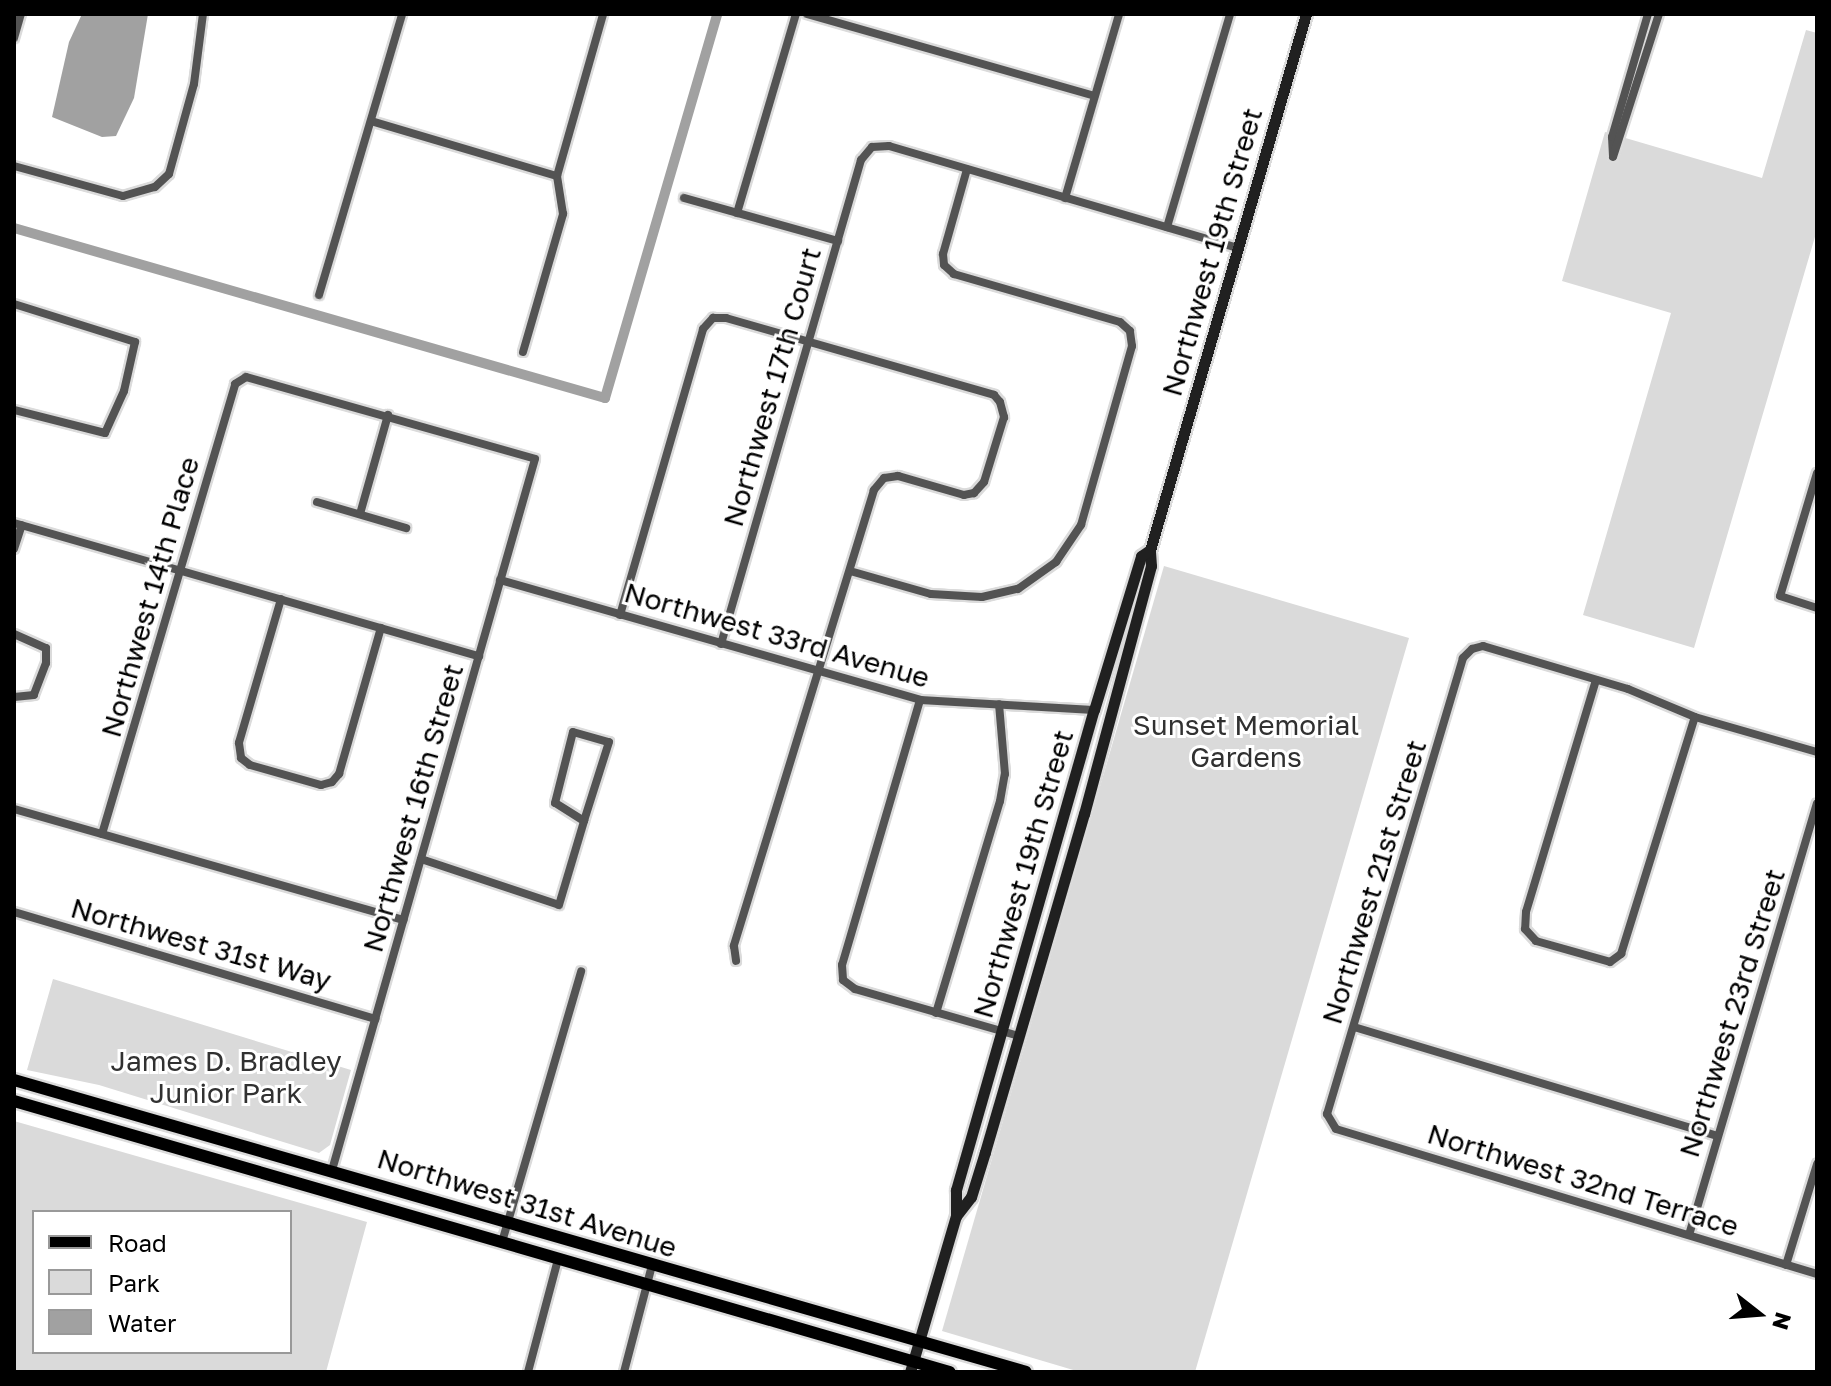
<!DOCTYPE html>
<html>
<head>
<meta charset="utf-8">
<style>
	body { margin:0 }
	#map { position:relative; width:1831px; height:1386px; overflow:hidden; background:#fff; font-family:"Golos Text",sans-serif }
	div>[style] { position:absolute }
	[style*='--x'] { left:calc(var(--x)*1px); top:calc(var(--y)*1px); width:calc(var(--w)*1px); rotate:calc(var(--a)*1deg) }
	.green>* { inset:0; background:#dadada }
	.water>* { inset:0; background:#a1a1a1 }
	.canal>* { height:10px; margin:-5px; padding:0 5px; transform-origin:5px; border-radius:5px; background:#a1a1a1 }
	.roads { filter:drop-shadow(2px 0 #dbdbdb) drop-shadow(-2px 0 #dbdbdb) drop-shadow(0 2px #dbdbdb) drop-shadow(0 -2px #dbdbdb) }
	.street>* { height:8px; margin:-4px; padding:0 4px; transform-origin:4px; border-radius:4px; background:#535353 }
	.secondary>* { height:11px; margin:-5.5px; padding:0 5.5px; transform-origin:5.5px; border-radius:5.5px; background:#202020 }
	.primary>* { height:12px; margin:-6px; padding:0 6px; transform-origin:6px; border-radius:6px; background:#000 }
	span { translate:-50% -50%; white-space:nowrap; text-align:center; line-height:1.15; -webkit-text-stroke:6px #fff; paint-order:stroke }
	.street-label { font-size:28px; color:#000 }
	.park-label { font-size:28px; color:#313131 }
	.frame { position:absolute; inset:0; border:16px solid #000; pointer-events:none }
	.legend { position:absolute; left:32px; top:1210px; width:260px; height:144px; box-sizing:border-box; background:#fff; border:2px solid #999; margin:0; padding:10px 14px; list-style:none; font-size:24px; color:#000 }
	.legend li { display:flex; align-items:center; gap:16px; height:40px }
	.legend b { width:40px; border:2px solid #999 }
	.north { position:absolute; left:1719px; top:1274px; width:80px; height:80px; -webkit-text-stroke:6px #fff; paint-order:stroke; rotate:107deg; font-size:22px; font-weight:700; line-height:32px; text-align:center; color:#000 }
	.north::after { content:''; display:block; margin:auto; width:28px; height:36px; background:#000; clip-path:polygon(50% 0,100% 100%,50% 72%,0 100%) }
</style>
</head>
<body>
<div id="map">
	<div class="green">
		<div style="clip-path:polygon(1806px 30px,1817px 33px,1817px 230px,1694px 648px,1583px 615px,1671px 313px,1562px 281px,1605px 132px,1762px 178px)"></div>
		<div style="clip-path:polygon(1164px 566px,1409px 638px,1195px 1372px,1080px 1372px,942px 1331px)"></div>
		<div style="clip-path:polygon(53px 979px,351px 1070px,330px 1145px,319px 1153px,99px 1085px,27px 1070px)"></div>
		<div style="clip-path:polygon(evenodd,14px 1121px,367px 1222px,326px 1372px,14px 1372px,14px 1121px,290px 1212px,290px 1352px,34px 1352px,34px 1212px,290px 1212px)"></div>
	</div>
	<div class="water">
		<div style="clip-path:polygon(82px 14px,148px 14px,134px 98px,116px 136px,102px 137px,52px 117px,69px 42px)"></div>
	</div>
	<div class="canal">
		<div style="--x:14;--y:228;--w:615;--a:16.05"></div>
		<div style="--x:605;--y:398;--w:400;--a:-73.7"></div>
	</div>
	<div class="roads">
		<div class="street">
			<div style="--x:807;--y:14;--w:299;--a:15.9"></div>
			<div style="--x:14;--y:38;--w:25;--a:-74"></div>
			<div style="--x:371;--y:121;--w:194;--a:16.5"></div>
			<div style="--x:1613;--y:156;--w:19;--a:-93"></div>
			<div style="--x:1612;--y:137;--w:128;--a:-73.7"></div>
			<div style="--x:1613;--y:157;--w:150;--a:-72.2"></div>
			<div style="--x:14;--y:166;--w:113;--a:15.4"></div>
			<div style="--x:123;--y:196;--w:33;--a:-16"></div>
			<div style="--x:155;--y:187;--w:19;--a:-43"></div>
			<div style="--x:169;--y:174;--w:93;--a:-74.5"></div>
			<div style="--x:194;--y:84;--w:71;--a:-82.7"></div>
			<div style="--x:684;--y:198;--w:160;--a:15.6"></div>
			<div style="--x:1065;--y:198;--w:192;--a:-73.6"></div>
			<div style="--x:737;--y:213;--w:208;--a:-73.5"></div>
			<div style="--x:1167;--y:227;--w:222;--a:-73.5"></div>
			<div style="--x:319;--y:295;--w:293;--a:-73.5"></div>
			<div style="--x:14;--y:304;--w:127;--a:17.4"></div>
			<div style="--x:135;--y:342;--w:50;--a:102.7"></div>
			<div style="--x:124;--y:391;--w:46;--a:114.3"></div>
			<div style="--x:105;--y:433;--w:94;--a:-165.8"></div>
			<div style="--x:523;--y:352;--w:144;--a:-73.8"></div>
			<div style="--x:563;--y:214;--w:38;--a:-99"></div>
			<div style="--x:557;--y:176;--w:168;--a:-74.1"></div>
			<div style="--x:1817;--y:473;--w:128;--a:106.7"></div>
			<div style="--x:1780;--y:596;--w:39;--a:18"></div>
			<div style="--x:317;--y:502;--w:93;--a:16.3"></div>
			<div style="--x:360;--y:514;--w:103;--a:-74.2"></div>
			<div style="--x:14;--y:523;--w:484;--a:16"></div>
			<div style="--x:14;--y:549;--w:25;--a:-72"></div>
			<div style="--x:850;--y:571;--w:84;--a:15.9"></div>
			<div style="--x:931;--y:594;--w:51;--a:3.4"></div>
			<div style="--x:982;--y:597;--w:37;--a:-13"></div>
			<div style="--x:1018;--y:589;--w:47;--a:-35.4"></div>
			<div style="--x:1056;--y:562;--w:45;--a:-56"></div>
			<div style="--x:1081;--y:525;--w:186;--a:-74.1"></div>
			<div style="--x:1132;--y:346;--w:15;--a:-98"></div>
			<div style="--x:1130;--y:331;--w:13;--a:-138"></div>
			<div style="--x:1120;--y:322;--w:173;--a:-163.9"></div>
			<div style="--x:954;--y:274;--w:13;--a:-138"></div>
			<div style="--x:944;--y:265;--w:11;--a:-95"></div>
			<div style="--x:943;--y:254;--w:88;--a:-74.2"></div>
			<div style="--x:500;--y:580;--w:437;--a:15.9"></div>
			<div style="--x:920;--y:700;--w:174;--a:3.3"></div>
			<div style="--x:281;--y:599;--w:150;--a:106.3"></div>
			<div style="--x:239;--y:743;--w:15;--a:82"></div>
			<div style="--x:241;--y:758;--w:11;--a:38"></div>
			<div style="--x:250;--y:765;--w:74;--a:15.7"></div>
			<div style="--x:321;--y:785;--w:11;--a:-15"></div>
			<div style="--x:332;--y:782;--w:11;--a:-49"></div>
			<div style="--x:339;--y:774;--w:152;--a:-74"></div>
			<div style="--x:620;--y:615;--w:298;--a:-73.8"></div>
			<div style="--x:703;--y:329;--w:15;--a:-48"></div>
			<div style="--x:713;--y:318;--w:13;--a:0"></div>
			<div style="--x:726;--y:318;--w:279;--a:16"></div>
			<div style="--x:994;--y:395;--w:9;--a:49"></div>
			<div style="--x:1000;--y:402;--w:16;--a:75"></div>
			<div style="--x:1004;--y:417;--w:68;--a:107.1"></div>
			<div style="--x:984;--y:482;--w:15;--a:132"></div>
			<div style="--x:974;--y:493;--w:10;--a:169"></div>
			<div style="--x:964;--y:495;--w:69;--a:-163.9"></div>
			<div style="--x:898;--y:476;--w:14;--a:172"></div>
			<div style="--x:884;--y:478;--w:16;--a:130"></div>
			<div style="--x:874;--y:490;--w:477;--a:107.1"></div>
			<div style="--x:734;--y:946;--w:15;--a:82"></div>
			<div style="--x:14;--y:634;--w:35;--a:24"></div>
			<div style="--x:46;--y:648;--w:15;--a:90"></div>
			<div style="--x:46;--y:663;--w:34;--a:111"></div>
			<div style="--x:34;--y:695;--w:20;--a:174"></div>
			<div style="--x:721;--y:644;--w:504;--a:-73.87"></div>
			<div style="--x:861;--y:160;--w:17;--a:-50"></div>
			<div style="--x:872;--y:147;--w:17;--a:-3"></div>
			<div style="--x:889;--y:146;--w:363;--a:16.3"></div>
			<div style="--x:1596;--y:680;--w:242;--a:106.8"></div>
			<div style="--x:1526;--y:912;--w:17;--a:93"></div>
			<div style="--x:1525;--y:929;--w:16;--a:47"></div>
			<div style="--x:1536;--y:941;--w:77;--a:15.8"></div>
			<div style="--x:1610;--y:962;--w:14;--a:-36"></div>
			<div style="--x:1621;--y:954;--w:248;--a:-72.7"></div>
			<div style="--x:920;--y:700;--w:276;--a:106.4"></div>
			<div style="--x:842;--y:965;--w:15;--a:86"></div>
			<div style="--x:843;--y:980;--w:15;--a:37"></div>
			<div style="--x:855;--y:989;--w:171;--a:16"></div>
			<div style="--x:573;--y:732;--w:37;--a:16"></div>
			<div style="--x:609;--y:742;--w:83;--a:107.6"></div>
			<div style="--x:584;--y:821;--w:34;--a:-148"></div>
			<div style="--x:555;--y:803;--w:73;--a:-75.8"></div>
			<div style="--x:1817;--y:752;--w:127;--a:-164"></div>
			<div style="--x:1695;--y:717;--w:73;--a:-157.3"></div>
			<div style="--x:1628;--y:689;--w:151;--a:-163.5"></div>
			<div style="--x:1483;--y:646;--w:11;--a:165"></div>
			<div style="--x:1472;--y:649;--w:13;--a:135"></div>
			<div style="--x:1463;--y:658;--w:476;--a:106.6"></div>
			<div style="--x:1327;--y:1114;--w:17;--a:59"></div>
			<div style="--x:1336;--y:1129;--w:502;--a:16.78"></div>
			<div style="--x:14;--y:809;--w:405;--a:15.9"></div>
			<div style="--x:102;--y:834;--w:469;--a:-73.5"></div>
			<div style="--x:235;--y:384;--w:13;--a:-32"></div>
			<div style="--x:246;--y:377;--w:300;--a:15.8"></div>
			<div style="--x:535;--y:459;--w:739;--a:105.93"></div>
			<div style="--x:421;--y:859;--w:145;--a:18.4"></div>
			<div style="--x:559;--y:905;--w:88;--a:-73.4"></div>
			<div style="--x:14;--y:912;--w:377;--a:16.5"></div>
			<div style="--x:936;--y:1013;--w:221;--a:-73.2"></div>
			<div style="--x:1000;--y:801;--w:27;--a:-80"></div>
			<div style="--x:1005;--y:774;--w:70;--a:-94.9"></div>
			<div style="--x:1354;--y:1027;--w:380;--a:16.7"></div>
			<div style="--x:1689;--y:1235;--w:450;--a:-73.5"></div>
			<div style="--x:502;--y:1242;--w:282;--a:-73.7"></div>
			<div style="--x:1786;--y:1265;--w:106;--a:-72.9"></div>
			<div style="--x:528;--y:1372;--w:117;--a:-75.1"></div>
			<div style="--x:624;--y:1372;--w:111;--a:-75.3"></div>
		</div>
		<div class="secondary">
			<div style="--x:956;--y:1216;--w:24;--a:-52"></div>
			<div style="--x:971;--y:1197;--w:47;--a:-72.7"></div>
			<div style="--x:985;--y:1152;--w:352;--a:-73.7"></div>
			<div style="--x:1084;--y:814;--w:257;--a:-74.9"></div>
			<div style="--x:1151;--y:566;--w:16;--a:-94"></div>
			<div style="--x:1150;--y:550;--w:558;--a:-73.77"></div>
			<div style="--x:910;--y:1372;--w:163;--a:-73.6"></div>
			<div style="--x:956;--y:1216;--w:26;--a:-90"></div>
			<div style="--x:956;--y:1190;--w:499;--a:-74"></div>
			<div style="--x:1094;--y:710;--w:161;--a:-73"></div>
			<div style="--x:1141;--y:556;--w:11;--a:-34"></div>
		</div>
		<div class="primary">
			<div style="--x:14;--y:1080;--w:1053;--a:16.09"></div>
			<div style="--x:14;--y:1101;--w:974;--a:16.15"></div>
		</div>
	</div>
	<div class="street-label">
		<span style="left:1212px;top:252px;rotate:-74deg">Northwest 19th Street</span>
		<span style="left:772px;top:387px;rotate:-74deg">Northwest 17th Court</span>
		<span style="left:150px;top:597px;rotate:-74deg">Northwest 14th Place</span>
		<span style="left:777px;top:635px;rotate:16deg">Northwest 33rd Avenue</span>
		<span style="left:413px;top:808px;rotate:-74deg">Northwest 16th Street</span>
		<span style="left:1023px;top:874px;rotate:-74deg">Northwest 19th Street</span>
		<span style="left:1374px;top:882px;rotate:-73deg">Northwest 21st Street</span>
		<span style="left:201px;top:944px;rotate:16deg">Northwest 31st Way</span>
		<span style="left:1732px;top:1013px;rotate:-73deg">Northwest 23rd Street</span>
		<span style="left:1583px;top:1180px;rotate:17deg">Northwest 32nd Terrace</span>
		<span style="left:527px;top:1203px;rotate:17deg">Northwest 31st Avenue</span>
	</div>
	<div class="park-label">
		<span style="left:1246px;top:741px">Sunset Memorial<br>Gardens</span>
		<span style="left:226px;top:1077px">James D. Bradley<br>Junior Park</span>
	</div>
	<div class="frame"></div>
	<ul class="legend">
	<li><b style="height:10px;background:#000"></b>Road</li>
	<li><b style="height:22px;background:#dadada"></b>Park</li>
	<li><b style="height:22px;background:#a1a1a1"></b>Water</li>
	</ul>
	<div class="north">N</div>
</div>
</body>
</html>
